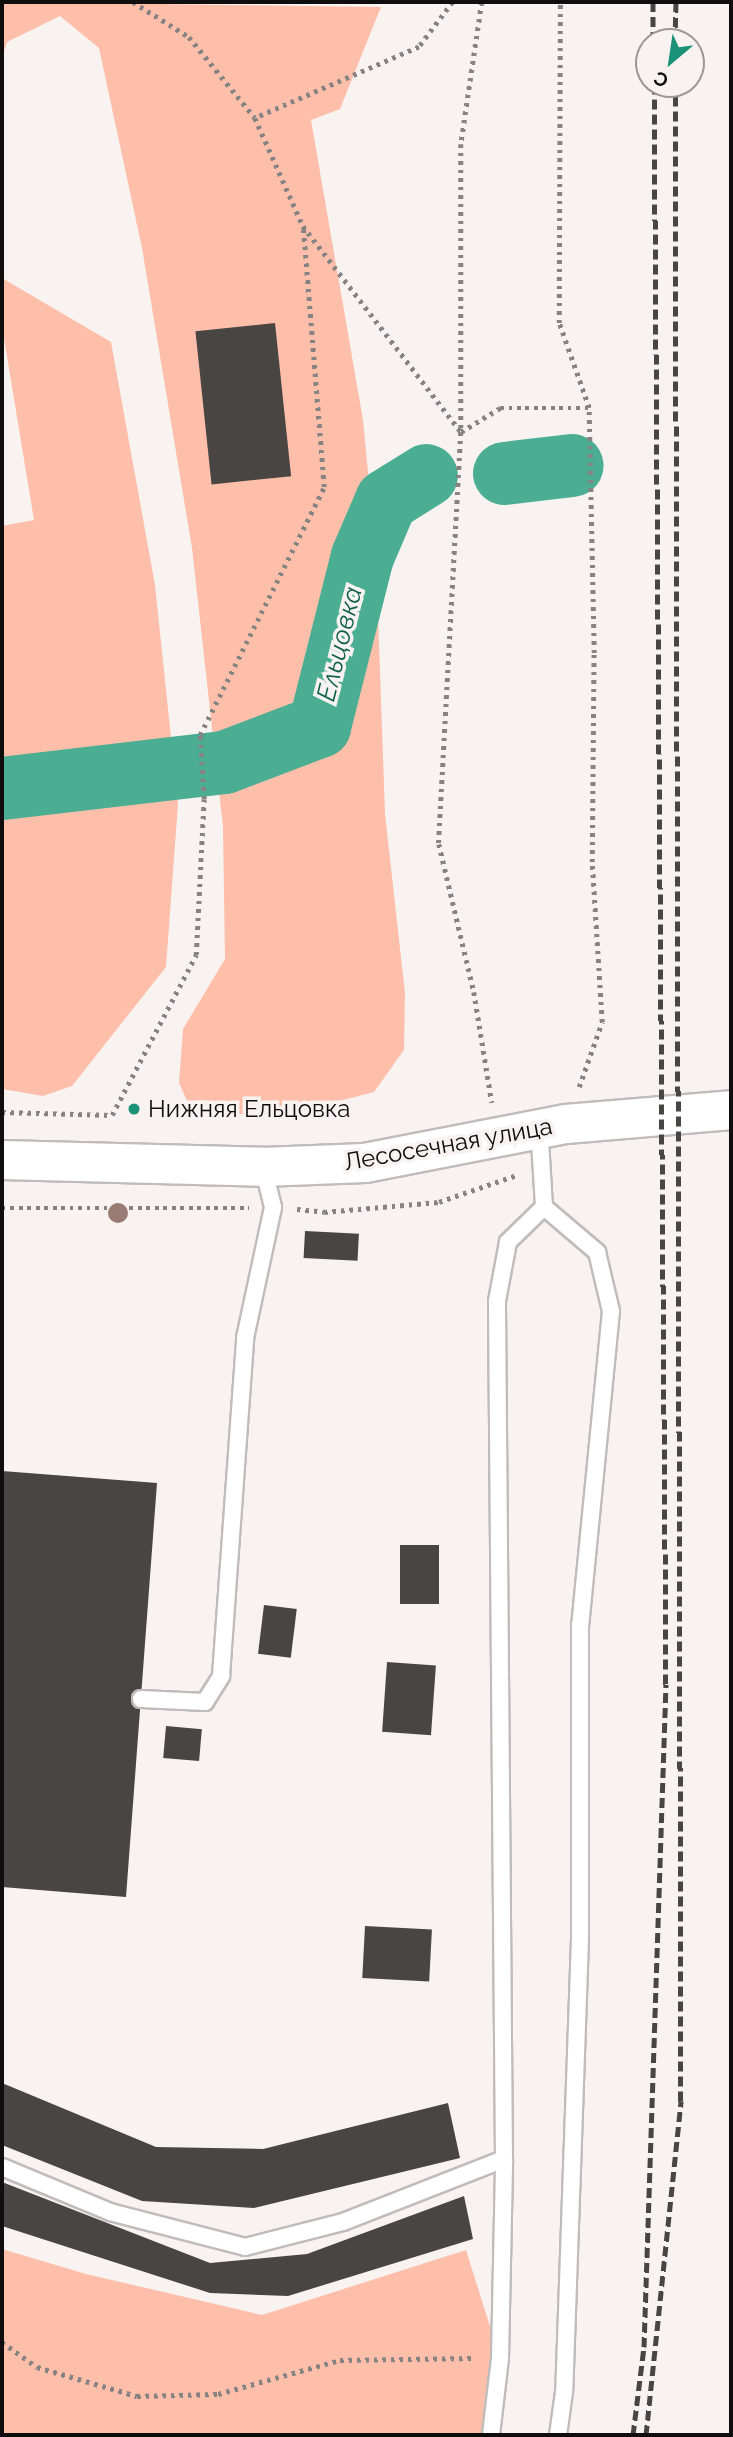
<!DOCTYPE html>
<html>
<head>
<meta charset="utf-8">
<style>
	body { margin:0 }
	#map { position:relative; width:733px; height:2437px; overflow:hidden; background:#f8f3f1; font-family:Raleway,sans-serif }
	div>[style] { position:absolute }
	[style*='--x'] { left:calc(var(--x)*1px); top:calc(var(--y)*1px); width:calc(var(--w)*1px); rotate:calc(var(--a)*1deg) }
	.green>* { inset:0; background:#fdbeaa }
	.river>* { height:63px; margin:-31.5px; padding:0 31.5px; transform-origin:31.5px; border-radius:31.5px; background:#4bae93 }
	.building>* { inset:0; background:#494543; transform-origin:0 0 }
	.path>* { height:4.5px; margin-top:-2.25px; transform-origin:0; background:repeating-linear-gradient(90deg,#878382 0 3.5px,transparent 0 8.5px) }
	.roads { filter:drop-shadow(2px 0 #c1bcba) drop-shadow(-2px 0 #c1bcba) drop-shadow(0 2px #c1bcba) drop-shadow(0 -2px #c1bcba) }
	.lane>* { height:16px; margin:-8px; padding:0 8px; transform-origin:8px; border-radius:8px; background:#fff }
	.secondary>* { height:38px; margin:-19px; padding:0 19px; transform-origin:19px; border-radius:19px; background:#fff }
	.rail>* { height:5px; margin-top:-2.5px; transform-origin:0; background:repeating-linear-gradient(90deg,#484545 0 10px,transparent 0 15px) }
	.trees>* { width:20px; height:20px; margin:-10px; border-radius:50%; background:#987b72 }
	.dots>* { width:19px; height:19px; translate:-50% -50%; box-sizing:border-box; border:4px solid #f8f3f1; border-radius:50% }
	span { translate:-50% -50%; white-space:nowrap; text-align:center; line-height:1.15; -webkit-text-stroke:7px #f8f3f1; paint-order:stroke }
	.poi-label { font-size:24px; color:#0f0d0d }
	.left { translate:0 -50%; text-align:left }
	.street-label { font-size:24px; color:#0f0d0d }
	.water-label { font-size:26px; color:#11604e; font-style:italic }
	.frame { position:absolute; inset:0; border:4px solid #0f0d0d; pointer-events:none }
	.north { position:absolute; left:635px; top:28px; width:70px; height:70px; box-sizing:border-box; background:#f8f3f1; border:2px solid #9b9796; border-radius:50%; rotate:209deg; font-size:19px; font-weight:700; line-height:28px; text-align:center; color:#0f0d0d }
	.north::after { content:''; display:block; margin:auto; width:24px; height:32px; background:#199277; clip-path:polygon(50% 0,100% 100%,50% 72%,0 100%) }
</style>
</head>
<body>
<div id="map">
	<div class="green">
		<div style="clip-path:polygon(2px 2px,381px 7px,340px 109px,311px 120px,363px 420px,376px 556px,385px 814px,405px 993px,404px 1050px,374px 1092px,289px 1114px,193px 1114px,179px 1083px,183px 1029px,225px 959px,223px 827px,192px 548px,142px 248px,99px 48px,60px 16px,7px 42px,2px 58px)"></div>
		<div style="clip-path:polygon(2px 278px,111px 342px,155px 585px,178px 804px,166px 967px,72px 1086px,43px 1096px,2px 1089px,2px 526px,34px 520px,2px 326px)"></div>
		<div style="clip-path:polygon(2px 2249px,86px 2274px,262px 2315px,466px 2250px,500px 2358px,490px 2435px,2px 2435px)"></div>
	</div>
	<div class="river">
		<div style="--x:504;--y:473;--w:68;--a:-6.7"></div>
		<div style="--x:2;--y:788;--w:224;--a:-6.7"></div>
		<div style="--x:224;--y:762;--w:102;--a:-20.8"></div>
		<div style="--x:319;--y:726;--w:175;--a:-75.8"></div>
		<div style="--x:362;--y:556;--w:61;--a:-66.8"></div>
		<div style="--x:386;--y:500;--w:47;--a:-32"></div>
	</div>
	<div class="building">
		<div style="left:275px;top:323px;width:154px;height:80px;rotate:84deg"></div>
		<div style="left:305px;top:1231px;width:54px;height:27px;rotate:3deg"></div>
		<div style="clip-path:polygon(2px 1471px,157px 1483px,126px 1897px,2px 1887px)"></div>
		<div style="left:400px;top:1545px;width:39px;height:59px"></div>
		<div style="left:264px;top:1605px;width:33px;height:49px;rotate:7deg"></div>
		<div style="left:387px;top:1662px;width:49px;height:70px;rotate:4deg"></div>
		<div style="left:166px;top:1726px;width:36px;height:32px;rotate:5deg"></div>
		<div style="left:365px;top:1926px;width:67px;height:52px;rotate:3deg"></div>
		<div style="clip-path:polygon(2px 2083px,156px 2147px,263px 2149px,448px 2103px,460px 2158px,254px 2208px,142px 2201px,2px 2145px)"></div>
		<div style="clip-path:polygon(2px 2182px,210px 2263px,307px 2254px,464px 2196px,473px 2239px,288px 2296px,210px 2293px,2px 2226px)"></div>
	</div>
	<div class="path">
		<div style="--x:133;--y:2;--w:66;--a:32"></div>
		<div style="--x:189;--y:37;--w:104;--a:50.8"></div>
		<div style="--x:453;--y:2;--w:56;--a:127.1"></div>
		<div style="--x:419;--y:47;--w:179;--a:156.6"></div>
		<div style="--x:255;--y:118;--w:118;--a:66"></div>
		<div style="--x:303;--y:226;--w:260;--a:52.5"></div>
		<div style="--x:461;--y:432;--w:46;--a:-31.6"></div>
		<div style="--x:500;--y:408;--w:89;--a:0"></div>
		<div style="--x:589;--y:408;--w:90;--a:-109.4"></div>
		<div style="--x:559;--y:323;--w:321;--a:-89.8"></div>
		<div style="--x:482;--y:2;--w:144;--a:98.4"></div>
		<div style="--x:461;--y:144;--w:288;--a:90"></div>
		<div style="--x:461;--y:432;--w:413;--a:93.1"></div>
		<div style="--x:439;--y:844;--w:152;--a:76.7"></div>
		<div style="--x:474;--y:992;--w:112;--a:80.8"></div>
		<div style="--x:579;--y:1087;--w:69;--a:-70.5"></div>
		<div style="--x:602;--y:1022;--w:160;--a:-93.6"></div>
		<div style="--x:592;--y:862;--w:209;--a:-89.5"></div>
		<div style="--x:594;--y:653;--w:245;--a:-91.2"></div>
		<div style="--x:2;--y:1112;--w:110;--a:1.6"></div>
		<div style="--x:112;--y:1115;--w:181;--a:-62.3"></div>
		<div style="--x:196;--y:955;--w:156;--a:-87.1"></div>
		<div style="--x:204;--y:799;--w:64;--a:-93.6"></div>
		<div style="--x:200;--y:735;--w:277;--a:-63.4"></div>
		<div style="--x:324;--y:487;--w:261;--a:-94.6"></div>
		<div style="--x:2;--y:1208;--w:247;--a:0"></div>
		<div style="--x:297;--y:1209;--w:27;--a:6"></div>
		<div style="--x:324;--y:1212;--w:115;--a:-5"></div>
		<div style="--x:439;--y:1202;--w:83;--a:-19.1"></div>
		<div style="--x:2;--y:2342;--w:43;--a:35.5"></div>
		<div style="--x:37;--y:2367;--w:104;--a:16.2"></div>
		<div style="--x:137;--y:2396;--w:81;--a:-1.4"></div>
		<div style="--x:218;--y:2394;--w:127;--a:-15.6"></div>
		<div style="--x:340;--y:2360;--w:134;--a:-0.9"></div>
	</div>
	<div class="roads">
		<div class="lane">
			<div style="--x:540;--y:1141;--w:66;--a:86.5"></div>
			<div style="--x:544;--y:1207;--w:70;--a:40.3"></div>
			<div style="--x:597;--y:1252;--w:61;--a:76.7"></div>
			<div style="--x:611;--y:1311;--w:316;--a:95.6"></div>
			<div style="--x:580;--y:1625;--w:314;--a:90"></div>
			<div style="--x:580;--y:1939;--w:453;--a:92"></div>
			<div style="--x:564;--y:2392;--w:43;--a:97.9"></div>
			<div style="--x:141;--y:1699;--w:64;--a:2.7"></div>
			<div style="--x:205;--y:1702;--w:31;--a:-58"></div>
			<div style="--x:221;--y:1676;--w:339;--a:-85.9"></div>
			<div style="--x:245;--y:1338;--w:134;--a:-77.9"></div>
			<div style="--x:273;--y:1207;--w:41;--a:-104"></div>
			<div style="--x:2;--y:2167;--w:117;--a:22.6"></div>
			<div style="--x:110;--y:2212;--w:139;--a:14.5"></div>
			<div style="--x:245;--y:2247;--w:101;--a:-14.3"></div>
			<div style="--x:343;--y:2222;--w:173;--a:-21.4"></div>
			<div style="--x:491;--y:2435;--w:78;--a:-83.3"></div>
			<div style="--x:500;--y:2358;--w:199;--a:-88.8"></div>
			<div style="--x:504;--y:2159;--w:858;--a:-90.47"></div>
			<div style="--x:497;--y:1301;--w:60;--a:-79.4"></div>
			<div style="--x:508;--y:1242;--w:50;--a:-44.2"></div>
		</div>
		<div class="secondary">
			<div style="--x:2;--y:1160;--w:261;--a:1.5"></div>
			<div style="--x:263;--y:1167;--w:102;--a:-2.2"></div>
			<div style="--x:365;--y:1163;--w:205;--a:-11"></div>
			<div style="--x:566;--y:1124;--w:166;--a:-4.8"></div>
		</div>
	</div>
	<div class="rail">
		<div style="--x:653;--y:2;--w:40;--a:90"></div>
		<div style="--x:675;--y:42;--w:40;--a:-88.6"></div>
		<div style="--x:633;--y:2435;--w:89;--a:-82.9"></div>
		<div style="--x:644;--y:2347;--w:663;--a:-88.1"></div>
		<div style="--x:666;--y:1684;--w:1600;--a:-90.43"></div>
		<div style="--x:646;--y:2435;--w:336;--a:-84"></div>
		<div style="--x:681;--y:2101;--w:2017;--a:-90.17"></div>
	</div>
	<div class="trees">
		<div style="left:118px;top:1213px"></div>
	</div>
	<div class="dots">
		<div style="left:134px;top:1109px;background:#199277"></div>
	</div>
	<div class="poi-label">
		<span class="left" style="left:148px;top:1109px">Нижняя Ельцовка</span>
	</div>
	<div class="street-label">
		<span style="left:448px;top:1144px;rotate:-10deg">Лесосечная улица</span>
	</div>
	<div class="water-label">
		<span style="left:340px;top:644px;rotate:-76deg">Ельцовка</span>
	</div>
	<div class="frame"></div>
	<div class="north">С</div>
</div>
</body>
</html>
